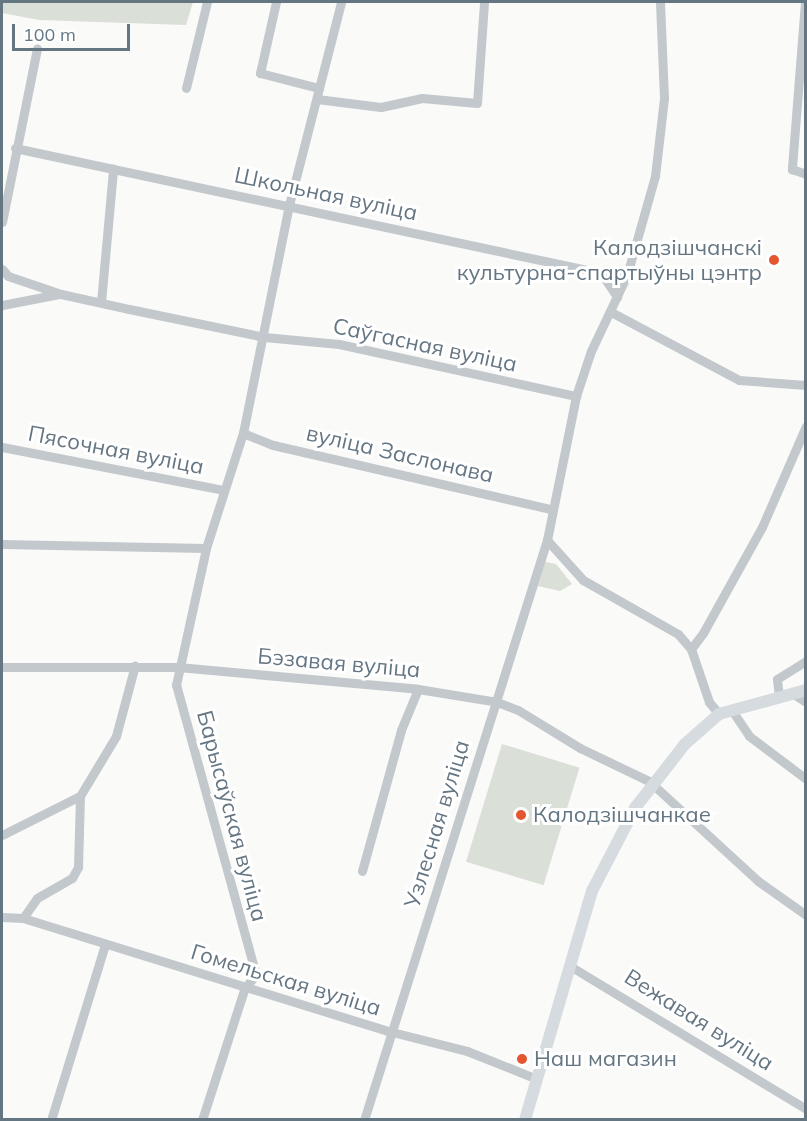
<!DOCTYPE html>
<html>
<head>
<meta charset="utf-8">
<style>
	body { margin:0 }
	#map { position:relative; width:807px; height:1121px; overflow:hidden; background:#fafaf8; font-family:Mulish,sans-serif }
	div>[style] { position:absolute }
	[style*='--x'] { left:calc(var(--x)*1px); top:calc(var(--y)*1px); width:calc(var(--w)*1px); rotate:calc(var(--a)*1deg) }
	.green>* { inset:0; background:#dadfd7; transform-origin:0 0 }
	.minor>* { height:9px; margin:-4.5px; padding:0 4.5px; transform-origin:4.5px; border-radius:4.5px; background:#c3c8cc }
	.major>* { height:12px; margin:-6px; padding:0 6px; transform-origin:6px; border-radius:6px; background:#d6dbdf }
	.dots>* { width:16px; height:16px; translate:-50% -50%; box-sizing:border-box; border:3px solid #fff; border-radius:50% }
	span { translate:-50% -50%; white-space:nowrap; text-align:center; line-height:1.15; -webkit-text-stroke:6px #fff; paint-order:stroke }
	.street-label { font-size:22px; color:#657683 }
	.poi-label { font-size:22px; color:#657683 }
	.right { translate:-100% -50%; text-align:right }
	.left { translate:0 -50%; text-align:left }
	.frame { position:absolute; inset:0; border:3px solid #657683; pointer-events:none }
	.scale { position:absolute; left:12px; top:24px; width:118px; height:27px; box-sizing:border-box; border:3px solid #657683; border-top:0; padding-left:8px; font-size:18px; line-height:21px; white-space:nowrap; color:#657683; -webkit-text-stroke:4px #fff; paint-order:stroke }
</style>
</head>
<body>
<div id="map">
	<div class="green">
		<div style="clip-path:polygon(2px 2px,193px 2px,186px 25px,39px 20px,2px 13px)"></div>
		<div style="clip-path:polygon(545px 562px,556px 564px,572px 584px,560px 591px,538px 586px)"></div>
		<div style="left:502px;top:744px;width:81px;height:123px;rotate:17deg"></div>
	</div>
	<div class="minor">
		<div style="--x:276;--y:2;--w:73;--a:102.7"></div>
		<div style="--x:260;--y:73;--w:61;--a:14.3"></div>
		<div style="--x:805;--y:2;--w:168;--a:94.5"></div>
		<div style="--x:792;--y:169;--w:15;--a:20"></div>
		<div style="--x:186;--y:88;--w:89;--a:-76.3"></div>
		<div style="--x:317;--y:99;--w:64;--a:7.1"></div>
		<div style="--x:381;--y:107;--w:42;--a:-12.4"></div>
		<div style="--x:422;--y:98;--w:55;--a:5.2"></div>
		<div style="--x:477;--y:103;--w:101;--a:-86"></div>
		<div style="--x:15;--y:148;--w:599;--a:12.04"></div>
		<div style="--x:601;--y:273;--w:27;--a:-2"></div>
		<div style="--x:2;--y:222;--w:177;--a:-78.6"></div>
		<div style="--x:2;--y:269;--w:9;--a:49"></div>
		<div style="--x:8;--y:276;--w:56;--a:18.8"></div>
		<div style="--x:61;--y:294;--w:70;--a:12.4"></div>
		<div style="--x:129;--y:309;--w:138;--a:11.7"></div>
		<div style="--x:264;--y:337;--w:75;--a:5.3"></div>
		<div style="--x:339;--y:344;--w:243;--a:12.4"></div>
		<div style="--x:601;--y:273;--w:29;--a:56"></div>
		<div style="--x:101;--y:302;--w:134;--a:-84.8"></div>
		<div style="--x:2;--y:305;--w:58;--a:-10.9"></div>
		<div style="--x:611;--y:312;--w:145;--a:28"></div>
		<div style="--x:739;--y:380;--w:67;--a:4.3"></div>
		<div style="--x:243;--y:433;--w:32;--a:22"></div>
		<div style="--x:273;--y:445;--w:285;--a:13"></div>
		<div style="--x:2;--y:447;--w:225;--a:11"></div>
		<div style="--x:547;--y:540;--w:54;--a:48"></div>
		<div style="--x:583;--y:580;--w:109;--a:29.6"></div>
		<div style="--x:678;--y:634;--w:20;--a:49"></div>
		<div style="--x:691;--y:649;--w:56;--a:71.2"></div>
		<div style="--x:709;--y:702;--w:16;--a:50"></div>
		<div style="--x:2;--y:544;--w:204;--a:1.1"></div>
		<div style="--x:691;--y:649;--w:20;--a:-53"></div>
		<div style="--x:703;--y:633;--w:121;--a:-60.9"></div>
		<div style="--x:762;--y:527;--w:110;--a:-66.5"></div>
		<div style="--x:2;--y:667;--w:176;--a:0"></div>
		<div style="--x:178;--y:667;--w:241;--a:5.2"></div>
		<div style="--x:418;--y:689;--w:80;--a:9.3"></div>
		<div style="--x:497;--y:702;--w:22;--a:21"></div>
		<div style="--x:518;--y:710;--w:73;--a:31.5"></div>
		<div style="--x:580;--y:748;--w:76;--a:25.6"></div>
		<div style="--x:649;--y:781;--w:148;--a:42.5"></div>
		<div style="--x:758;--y:881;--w:59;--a:35.3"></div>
		<div style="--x:792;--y:693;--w:17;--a:33"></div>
		<div style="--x:779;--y:696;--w:17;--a:-97"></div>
		<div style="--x:777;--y:679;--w:34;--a:-32"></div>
		<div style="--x:731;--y:709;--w:32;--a:56"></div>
		<div style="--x:749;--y:736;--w:71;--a:37"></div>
		<div style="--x:2;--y:835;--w:87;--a:-26.6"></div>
		<div style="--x:80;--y:796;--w:70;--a:-59"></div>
		<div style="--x:116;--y:736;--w:73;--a:-75"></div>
		<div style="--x:362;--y:871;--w:146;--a:-74.5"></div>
		<div style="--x:401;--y:730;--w:44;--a:-67.5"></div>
		<div style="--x:2;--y:917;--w:21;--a:3"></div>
		<div style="--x:23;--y:918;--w:386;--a:17.2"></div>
		<div style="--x:392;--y:1032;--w:77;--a:14.2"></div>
		<div style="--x:467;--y:1051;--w:75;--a:21.8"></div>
		<div style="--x:23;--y:918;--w:24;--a:-55"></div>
		<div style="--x:37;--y:898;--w:40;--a:-29.7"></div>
		<div style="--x:72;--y:878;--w:13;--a:-61"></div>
		<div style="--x:78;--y:867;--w:71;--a:-88.4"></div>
		<div style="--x:570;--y:966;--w:276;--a:31.2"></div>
		<div style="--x:51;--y:1120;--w:183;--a:-72.9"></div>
		<div style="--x:202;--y:1120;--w:140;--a:-72.1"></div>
		<div style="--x:245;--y:987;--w:16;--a:-47"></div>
		<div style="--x:256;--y:975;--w:301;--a:-105.4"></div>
		<div style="--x:176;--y:685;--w:140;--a:-77.6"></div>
		<div style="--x:206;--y:548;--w:121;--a:-72.2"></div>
		<div style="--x:243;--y:433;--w:233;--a:-78.6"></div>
		<div style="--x:289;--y:205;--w:210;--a:-75.6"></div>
		<div style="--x:364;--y:1120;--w:608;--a:-72.49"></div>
		<div style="--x:547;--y:540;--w:147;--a:-78.6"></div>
		<div style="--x:576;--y:396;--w:47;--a:-71.6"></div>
		<div style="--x:591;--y:351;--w:84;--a:-64.7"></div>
		<div style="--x:627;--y:275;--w:103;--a:-74.2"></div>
		<div style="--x:655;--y:176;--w:79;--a:-83.4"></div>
		<div style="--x:664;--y:98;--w:96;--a:-92.4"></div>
	</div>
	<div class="major">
		<div style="--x:525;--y:1120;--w:239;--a:-73.7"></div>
		<div style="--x:592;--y:891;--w:93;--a:-62.6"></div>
		<div style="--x:635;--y:808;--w:81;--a:-52"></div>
		<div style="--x:685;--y:744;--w:45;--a:-41.4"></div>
		<div style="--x:719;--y:714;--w:90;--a:-15.4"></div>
	</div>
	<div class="dots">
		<div style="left:774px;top:260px;background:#e4572e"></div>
		<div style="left:521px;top:815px;background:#e4572e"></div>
		<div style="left:522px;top:1059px;background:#e4572e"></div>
	</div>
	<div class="street-label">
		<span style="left:326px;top:194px;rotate:12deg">Школьная вуліца</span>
		<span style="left:425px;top:345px;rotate:12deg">Саўгасная вуліца</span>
		<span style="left:116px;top:450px;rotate:11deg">Пясочная вуліца</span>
		<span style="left:400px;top:454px;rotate:13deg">вуліца Заслонава</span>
		<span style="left:339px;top:663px;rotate:5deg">Бэзавая вуліца</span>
		<span style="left:232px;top:816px;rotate:75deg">Барысаўская вуліца</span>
		<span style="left:437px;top:824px;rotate:-73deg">Узлесная вуліца</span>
		<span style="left:286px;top:980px;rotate:17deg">Гомельская вуліца</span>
		<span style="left:699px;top:1020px;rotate:32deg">Вежавая вуліца</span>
	</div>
	<div class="poi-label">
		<span class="right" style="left:762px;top:260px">Калодзішчанскі<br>культурна-спартыўны цэнтр</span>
		<span class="left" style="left:533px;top:815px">Калодзішчанкае</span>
		<span class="left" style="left:534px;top:1059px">Наш магазин</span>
	</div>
	<div class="frame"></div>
	<div class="scale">100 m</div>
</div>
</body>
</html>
